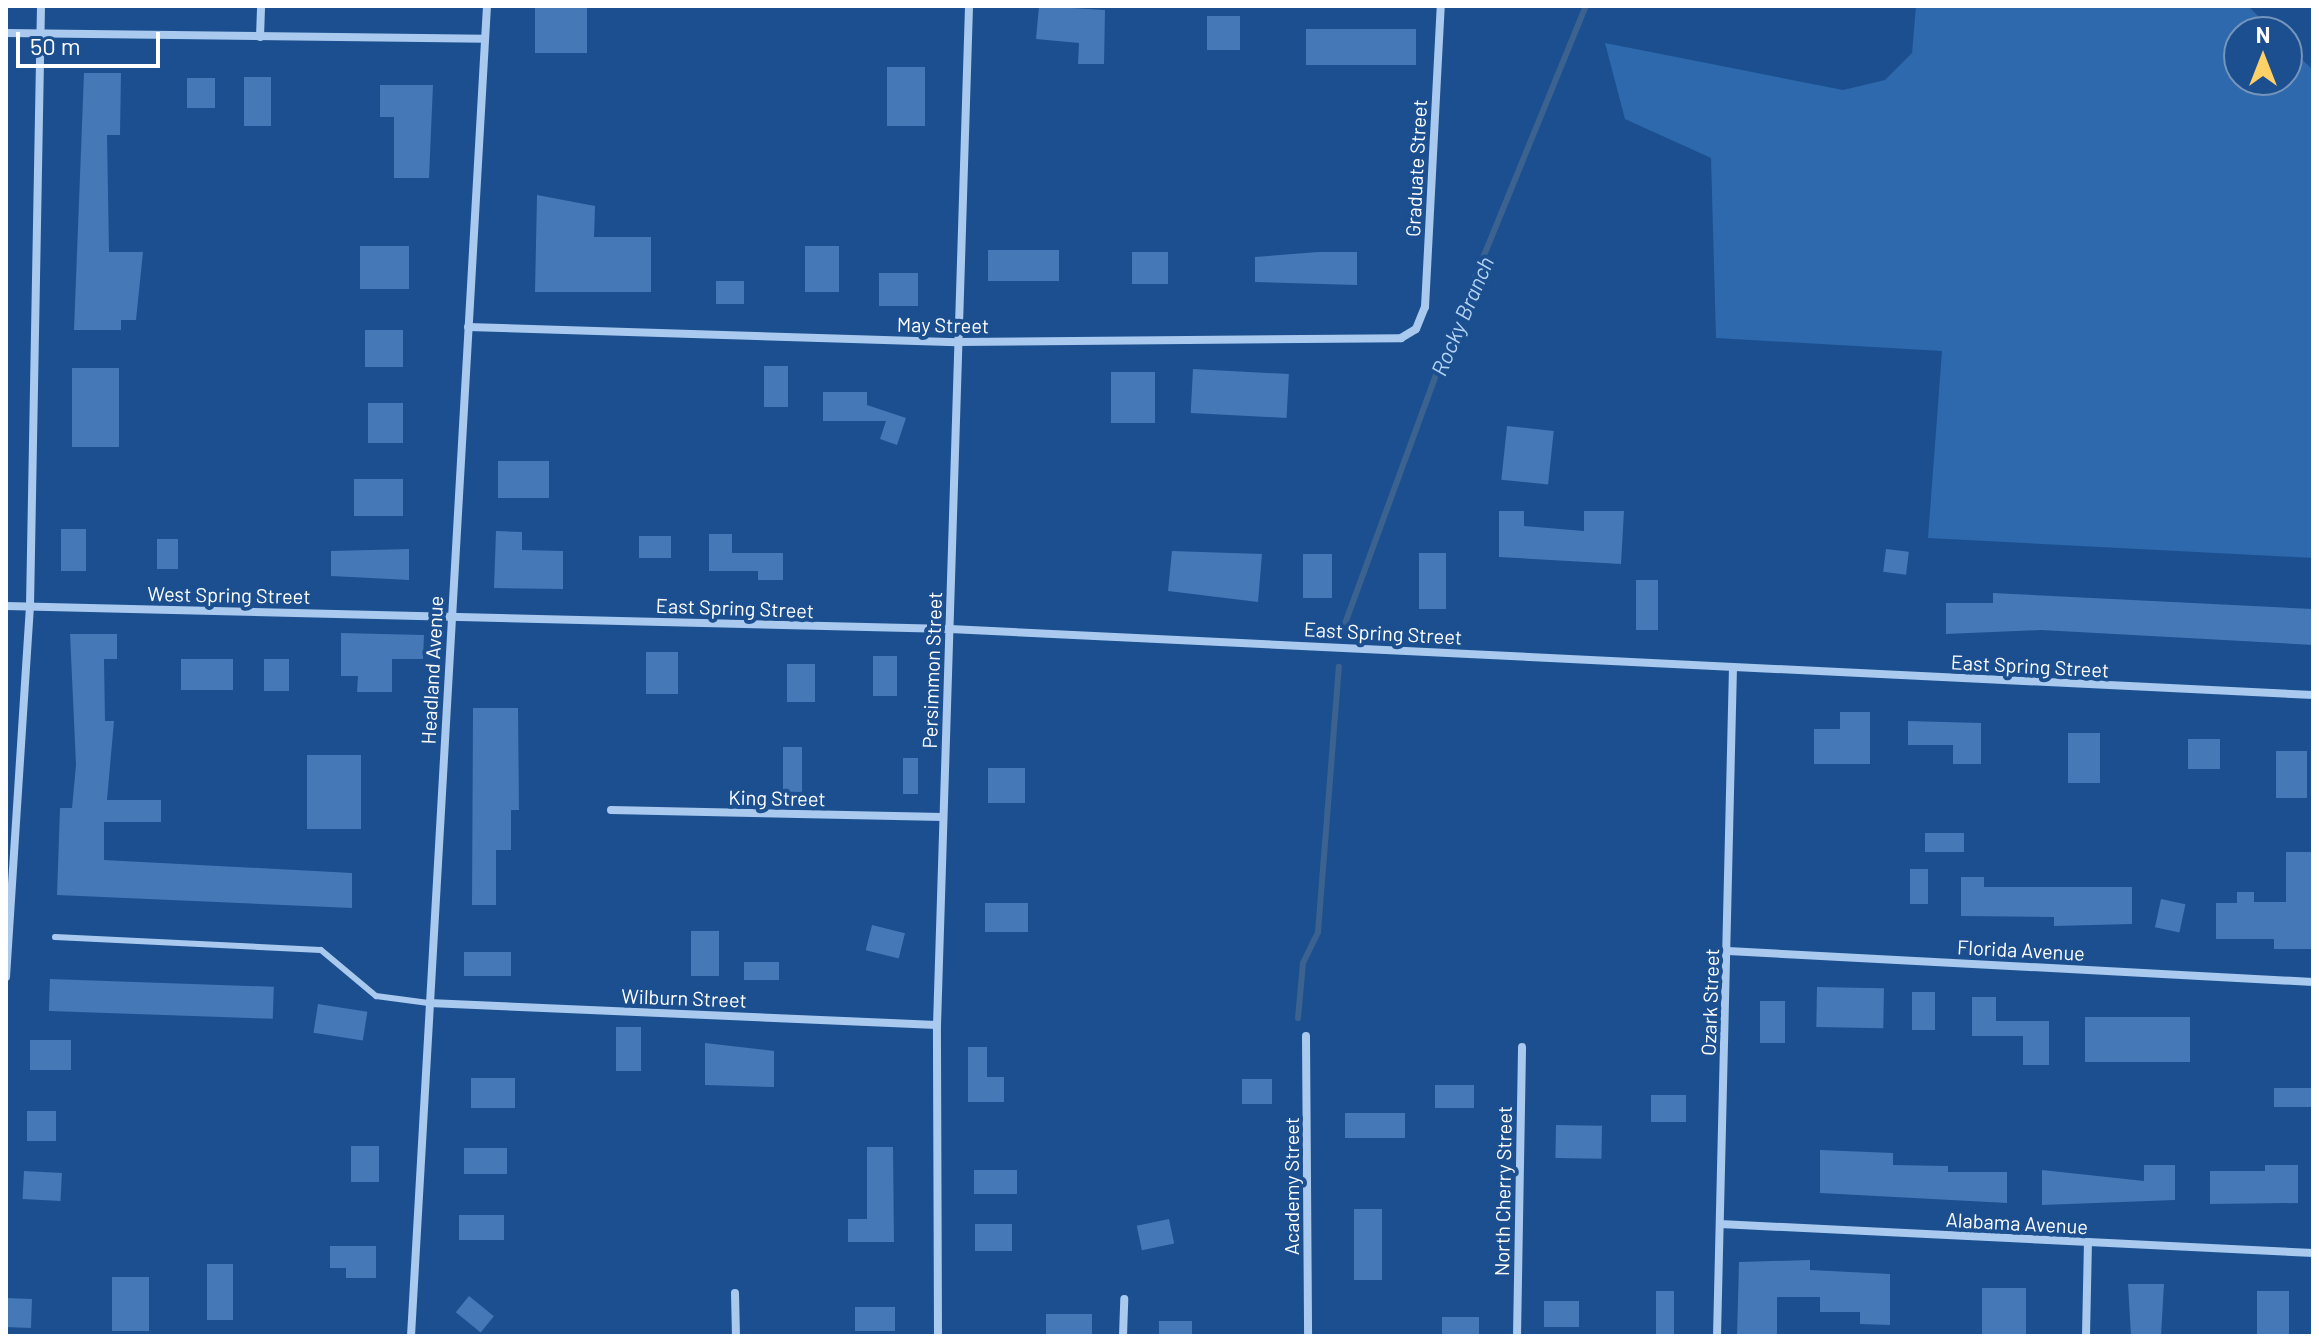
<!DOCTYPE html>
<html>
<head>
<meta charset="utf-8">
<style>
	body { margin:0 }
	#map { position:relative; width:2319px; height:1342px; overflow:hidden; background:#1b4f8f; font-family:Barlow,sans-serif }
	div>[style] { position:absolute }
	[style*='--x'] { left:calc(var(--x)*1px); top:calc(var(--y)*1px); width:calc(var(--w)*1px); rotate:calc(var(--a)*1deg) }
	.green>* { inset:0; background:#2e69ad }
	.stream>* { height:6px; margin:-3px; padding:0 3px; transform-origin:3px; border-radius:3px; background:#3c6290 }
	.building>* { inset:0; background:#4478b7; transform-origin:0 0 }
	.lane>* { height:6px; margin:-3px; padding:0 3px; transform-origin:3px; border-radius:3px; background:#a9c9ee }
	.street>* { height:8px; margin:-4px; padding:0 4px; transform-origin:4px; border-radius:4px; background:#a9c9ee }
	span { translate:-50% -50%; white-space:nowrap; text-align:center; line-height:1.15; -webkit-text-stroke:8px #1b4f8f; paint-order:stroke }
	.street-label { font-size:20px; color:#fff }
	.water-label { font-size:22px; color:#b5d3f5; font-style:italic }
	.frame { position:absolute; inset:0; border:8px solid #fff; pointer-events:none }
	.north { position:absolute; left:2223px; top:16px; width:80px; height:80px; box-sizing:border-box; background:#1b4f8f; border:2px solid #7695bc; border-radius:50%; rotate:0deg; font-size:22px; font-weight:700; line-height:32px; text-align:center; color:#fff }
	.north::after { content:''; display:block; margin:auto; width:28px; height:36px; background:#ffd166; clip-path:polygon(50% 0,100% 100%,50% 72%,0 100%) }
	.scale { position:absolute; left:16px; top:32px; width:144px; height:36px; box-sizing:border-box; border:4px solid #fff; border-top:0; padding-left:10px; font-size:24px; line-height:28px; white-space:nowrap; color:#fff; -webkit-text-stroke:6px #1b4f8f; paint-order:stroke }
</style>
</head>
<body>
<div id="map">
	<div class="green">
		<div style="clip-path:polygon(1916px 6px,2248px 6px,2274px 32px,2239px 32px,2239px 80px,2287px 80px,2287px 45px,2313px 70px,2313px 558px,1928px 538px,1942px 351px,1716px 338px,1711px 158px,1625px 119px,1605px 43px,1843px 90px,1885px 80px,1912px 53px)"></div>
	</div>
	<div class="stream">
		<div style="--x:1343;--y:629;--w:296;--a:-69.9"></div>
		<div style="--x:1445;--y:351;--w:373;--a:-67.8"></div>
		<div style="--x:1298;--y:1018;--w:55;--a:-84.8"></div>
		<div style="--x:1303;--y:963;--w:34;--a:-64"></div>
		<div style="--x:1318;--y:932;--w:266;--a:-85.5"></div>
	</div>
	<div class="building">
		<div style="left:535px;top:6px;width:52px;height:47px"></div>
		<div style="clip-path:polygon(1039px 6px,1105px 10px,1104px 64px,1078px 64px,1079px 43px,1036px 39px)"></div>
		<div style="left:1207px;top:16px;width:33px;height:34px"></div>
		<div style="left:1306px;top:29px;width:110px;height:36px"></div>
		<div style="left:887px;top:67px;width:38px;height:59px"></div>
		<div style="clip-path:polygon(84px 73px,121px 73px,120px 135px,107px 135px,109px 252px,143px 252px,136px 320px,121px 320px,121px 330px,74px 330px)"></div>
		<div style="left:244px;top:77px;width:27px;height:49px"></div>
		<div style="left:187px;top:78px;width:28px;height:30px"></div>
		<div style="clip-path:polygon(380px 85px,433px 85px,429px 178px,394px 178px,394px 117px,380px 117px)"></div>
		<div style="clip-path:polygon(537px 195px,595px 206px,594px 237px,651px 237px,651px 292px,535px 292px)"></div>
		<div style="left:360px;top:246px;width:49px;height:43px"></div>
		<div style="left:805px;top:246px;width:34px;height:46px"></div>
		<div style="left:1059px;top:250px;width:31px;height:71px;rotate:90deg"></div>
		<div style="left:1132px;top:252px;width:36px;height:32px"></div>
		<div style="clip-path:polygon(1318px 252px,1357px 252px,1357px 285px,1255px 282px,1255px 257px)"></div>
		<div style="left:879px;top:273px;width:39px;height:33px"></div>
		<div style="left:716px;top:281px;width:28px;height:23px"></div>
		<div style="left:365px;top:330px;width:38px;height:37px"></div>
		<div style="left:764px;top:366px;width:24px;height:41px"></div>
		<div style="left:72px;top:368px;width:47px;height:79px"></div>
		<div style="left:1193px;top:369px;width:96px;height:44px;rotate:3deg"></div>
		<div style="left:1111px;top:372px;width:44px;height:51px"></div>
		<div style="clip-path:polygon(823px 392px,867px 392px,867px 405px,906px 418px,897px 445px,880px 439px,886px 421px,823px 421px)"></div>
		<div style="left:368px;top:403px;width:35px;height:40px"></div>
		<div style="left:1507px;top:426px;width:47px;height:54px;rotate:6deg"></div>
		<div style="left:498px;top:461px;width:51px;height:37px"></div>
		<div style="left:354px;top:479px;width:49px;height:37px"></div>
		<div style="clip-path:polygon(1499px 511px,1524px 511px,1524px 526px,1584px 531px,1584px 511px,1624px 511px,1621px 564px,1499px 557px)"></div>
		<div style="left:61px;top:529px;width:25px;height:42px"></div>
		<div style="clip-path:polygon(496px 531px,522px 532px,522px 550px,563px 551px,563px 589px,494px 588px)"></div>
		<div style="clip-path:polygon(709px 534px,732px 534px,732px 553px,783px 553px,783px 580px,758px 580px,758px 571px,709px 571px)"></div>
		<div style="left:639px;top:536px;width:32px;height:22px"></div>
		<div style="left:157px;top:539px;width:21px;height:30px"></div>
		<div style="clip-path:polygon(409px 549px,409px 580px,331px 576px,331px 551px)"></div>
		<div style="left:1886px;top:549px;width:23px;height:23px;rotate:7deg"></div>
		<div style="clip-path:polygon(1172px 551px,1262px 554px,1258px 602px,1168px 591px)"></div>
		<div style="left:1419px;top:553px;width:27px;height:56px"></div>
		<div style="left:1303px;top:554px;width:29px;height:44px"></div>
		<div style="left:1636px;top:580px;width:22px;height:50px"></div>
		<div style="clip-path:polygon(1993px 593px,2313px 609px,2313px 645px,2041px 630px,1946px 634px,1946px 603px,1993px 603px)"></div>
		<div style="clip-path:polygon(341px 633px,424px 635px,423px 659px,392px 659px,392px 692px,357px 692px,358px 676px,341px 676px)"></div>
		<div style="clip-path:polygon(70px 634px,117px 634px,117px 659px,104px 659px,105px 721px,114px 721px,107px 800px,161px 800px,161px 822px,104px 822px,104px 860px,352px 873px,352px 908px,57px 895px,60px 808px,72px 808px,76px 765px)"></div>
		<div style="left:646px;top:652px;width:32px;height:42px"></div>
		<div style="left:873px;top:656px;width:24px;height:40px"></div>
		<div style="left:181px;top:659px;width:52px;height:31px"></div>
		<div style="left:264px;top:659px;width:25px;height:32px"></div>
		<div style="left:787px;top:664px;width:28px;height:38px"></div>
		<div style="clip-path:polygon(473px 708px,518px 708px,519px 810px,511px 810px,511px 850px,496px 850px,496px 905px,472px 905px)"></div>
		<div style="clip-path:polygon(1840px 712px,1870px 712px,1870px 764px,1814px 764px,1814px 729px,1840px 729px)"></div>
		<div style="clip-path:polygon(1908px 721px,1981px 723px,1981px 764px,1953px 764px,1953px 745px,1908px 745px)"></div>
		<div style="left:2068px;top:733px;width:32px;height:50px"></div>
		<div style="left:2188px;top:739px;width:32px;height:30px"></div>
		<div style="left:783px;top:747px;width:19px;height:45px"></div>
		<div style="left:2276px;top:751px;width:31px;height:47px"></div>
		<div style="left:307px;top:755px;width:54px;height:74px"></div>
		<div style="left:903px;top:758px;width:15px;height:36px"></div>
		<div style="left:988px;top:768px;width:37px;height:35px"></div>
		<div style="left:1925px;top:833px;width:39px;height:19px"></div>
		<div style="clip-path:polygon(2286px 852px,2313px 852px,2313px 949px,2274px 949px,2274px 939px,2216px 939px,2216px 903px,2237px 903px,2237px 892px,2254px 892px,2254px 902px,2286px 902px)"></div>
		<div style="left:1910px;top:869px;width:18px;height:35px"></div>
		<div style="clip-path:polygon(1961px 877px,1984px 877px,1984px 887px,2132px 887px,2132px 924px,2054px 926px,2054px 917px,1961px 916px)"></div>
		<div style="left:2161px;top:899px;width:25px;height:29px;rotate:12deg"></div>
		<div style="left:985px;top:903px;width:43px;height:29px"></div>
		<div style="left:872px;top:925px;width:34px;height:26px;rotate:14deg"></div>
		<div style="left:691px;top:931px;width:28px;height:45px"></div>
		<div style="left:464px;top:952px;width:47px;height:24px"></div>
		<div style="left:779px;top:962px;width:18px;height:35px;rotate:90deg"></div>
		<div style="left:50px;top:979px;width:224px;height:32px;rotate:2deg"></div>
		<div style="left:1817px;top:987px;width:67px;height:40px;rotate:1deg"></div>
		<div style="left:1912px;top:992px;width:23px;height:38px"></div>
		<div style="clip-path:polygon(1972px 997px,1996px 997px,1996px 1021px,2049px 1021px,2049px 1065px,2023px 1065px,2023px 1036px,1972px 1036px)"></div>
		<div style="left:1760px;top:1001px;width:25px;height:42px"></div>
		<div style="left:318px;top:1004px;width:50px;height:29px;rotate:9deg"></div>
		<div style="left:2190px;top:1017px;width:45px;height:105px;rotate:90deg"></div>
		<div style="left:616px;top:1027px;width:25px;height:44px"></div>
		<div style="left:30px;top:1040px;width:41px;height:30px"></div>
		<div style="clip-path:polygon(705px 1043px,774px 1051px,774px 1087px,705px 1085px)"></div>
		<div style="clip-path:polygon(968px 1047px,987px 1047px,987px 1077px,1004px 1077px,1004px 1102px,968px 1102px)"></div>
		<div style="left:471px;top:1078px;width:44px;height:30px"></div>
		<div style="left:1242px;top:1079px;width:30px;height:25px"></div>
		<div style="left:1435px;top:1085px;width:39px;height:23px"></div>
		<div style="left:2274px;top:1088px;width:39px;height:19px"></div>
		<div style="left:1651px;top:1095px;width:35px;height:27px"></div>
		<div style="left:27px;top:1111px;width:29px;height:30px"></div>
		<div style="left:1345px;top:1113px;width:60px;height:25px"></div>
		<div style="left:1556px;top:1125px;width:46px;height:33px;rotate:1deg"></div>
		<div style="left:351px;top:1146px;width:28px;height:36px"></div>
		<div style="clip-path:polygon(867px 1147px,893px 1147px,894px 1242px,848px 1242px,848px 1219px,867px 1219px)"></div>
		<div style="left:464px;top:1148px;width:43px;height:26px"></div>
		<div style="clip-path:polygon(1820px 1150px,1893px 1153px,1893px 1165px,1948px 1166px,1948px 1172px,2007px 1172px,2007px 1203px,1820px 1193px)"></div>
		<div style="clip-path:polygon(2144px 1165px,2175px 1165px,2175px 1200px,2042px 1205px,2042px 1170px,2144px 1181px)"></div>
		<div style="clip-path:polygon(2265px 1165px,2298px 1165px,2298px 1203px,2210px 1204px,2210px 1171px,2265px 1171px)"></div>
		<div style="left:974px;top:1170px;width:43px;height:24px"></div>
		<div style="left:24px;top:1171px;width:38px;height:28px;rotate:3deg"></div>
		<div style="left:1354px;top:1209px;width:28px;height:71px"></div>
		<div style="left:459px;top:1215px;width:45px;height:25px"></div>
		<div style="left:1169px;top:1219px;width:25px;height:33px;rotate:78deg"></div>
		<div style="left:975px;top:1224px;width:37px;height:27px"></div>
		<div style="clip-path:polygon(330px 1246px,376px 1246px,376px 1278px,346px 1278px,346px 1268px,330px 1268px)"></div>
		<div style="clip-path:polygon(1810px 1260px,1810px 1270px,1890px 1274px,1890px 1325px,1860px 1324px,1860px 1312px,1820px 1312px,1820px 1297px,1777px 1297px,1777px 1336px,1737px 1336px,1739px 1262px)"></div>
		<div style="left:207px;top:1264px;width:26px;height:56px"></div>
		<div style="left:112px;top:1277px;width:37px;height:54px"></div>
		<div style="clip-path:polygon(2128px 1284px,2164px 1284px,2161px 1336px,2131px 1336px)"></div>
		<div style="left:1982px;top:1288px;width:44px;height:48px"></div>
		<div style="left:1656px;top:1291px;width:18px;height:45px"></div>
		<div style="left:2257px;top:1291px;width:32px;height:45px"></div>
		<div style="left:469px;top:1296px;width:32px;height:21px;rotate:39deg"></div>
		<div style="left:6px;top:1298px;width:26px;height:29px;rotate:2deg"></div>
		<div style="left:1544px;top:1301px;width:35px;height:26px"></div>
		<div style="left:855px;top:1307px;width:40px;height:24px"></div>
		<div style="left:1046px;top:1314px;width:46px;height:22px"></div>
		<div style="left:1442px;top:1317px;width:37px;height:18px"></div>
		<div style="left:1159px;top:1321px;width:33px;height:15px"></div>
	</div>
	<div class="lane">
		<div style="--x:55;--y:937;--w:266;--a:2.8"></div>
		<div style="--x:321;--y:950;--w:72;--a:39.9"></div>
		<div style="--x:376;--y:996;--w:53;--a:7.5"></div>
	</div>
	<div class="street">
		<div style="--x:6;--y:33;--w:479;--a:0.7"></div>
		<div style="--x:260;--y:37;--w:31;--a:-88"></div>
		<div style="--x:468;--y:327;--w:489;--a:1.8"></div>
		<div style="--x:957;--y:342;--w:444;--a:-0.5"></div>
		<div style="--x:1401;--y:338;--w:17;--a:-31"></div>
		<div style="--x:1416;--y:329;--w:24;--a:-68"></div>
		<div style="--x:1425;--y:307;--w:301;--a:-87"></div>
		<div style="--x:6;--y:606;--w:944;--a:1.4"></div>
		<div style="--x:950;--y:629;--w:1365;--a:2.77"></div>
		<div style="--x:611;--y:810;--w:332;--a:1.2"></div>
		<div style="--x:1728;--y:951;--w:586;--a:3.03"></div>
		<div style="--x:6;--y:977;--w:372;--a:-86.3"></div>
		<div style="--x:30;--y:606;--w:600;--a:-88.95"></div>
		<div style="--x:429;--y:1003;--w:508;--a:2.48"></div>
		<div style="--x:1306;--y:1036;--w:300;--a:89.6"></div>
		<div style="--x:1720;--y:1224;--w:594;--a:2.8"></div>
		<div style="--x:735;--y:1293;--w:43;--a:88.7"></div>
		<div style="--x:411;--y:1336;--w:1332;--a:-86.73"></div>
		<div style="--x:938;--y:1336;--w:311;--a:-90.2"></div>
		<div style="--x:937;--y:1025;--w:1020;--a:-88.2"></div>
		<div style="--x:1123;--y:1336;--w:37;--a:-88"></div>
		<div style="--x:1517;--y:1336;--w:289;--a:-89"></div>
		<div style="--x:1717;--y:1336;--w:668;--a:-88.63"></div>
		<div style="--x:2086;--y:1336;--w:94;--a:-88.8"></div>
	</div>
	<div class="street-label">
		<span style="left:1416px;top:168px;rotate:-87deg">Graduate Street</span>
		<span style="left:943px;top:325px;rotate:1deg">May Street</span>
		<span style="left:229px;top:595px;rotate:1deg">West Spring Street</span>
		<span style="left:735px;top:608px;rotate:2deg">East Spring Street</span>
		<span style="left:1383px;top:633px;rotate:3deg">East Spring Street</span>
		<span style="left:2030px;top:666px;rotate:3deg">East Spring Street</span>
		<span style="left:432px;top:670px;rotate:-87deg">Headland Avenue</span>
		<span style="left:932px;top:670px;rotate:-88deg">Persimmon Street</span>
		<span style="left:777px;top:798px;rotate:1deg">King Street</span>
		<span style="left:2021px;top:950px;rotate:3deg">Florida Avenue</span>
		<span style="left:684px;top:998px;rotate:2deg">Wilburn Street</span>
		<span style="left:1710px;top:1002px;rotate:-88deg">Ozark Street</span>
		<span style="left:1291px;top:1186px;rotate:-90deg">Academy Street</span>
		<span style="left:1503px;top:1191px;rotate:-89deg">North Cherry Street</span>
		<span style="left:2017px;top:1223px;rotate:3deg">Alabama Avenue</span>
	</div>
	<div class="water-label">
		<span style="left:1462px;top:316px;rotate:-67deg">Rocky Branch</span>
	</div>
	<div class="frame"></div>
	<div class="north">N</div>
	<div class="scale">50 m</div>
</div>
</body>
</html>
